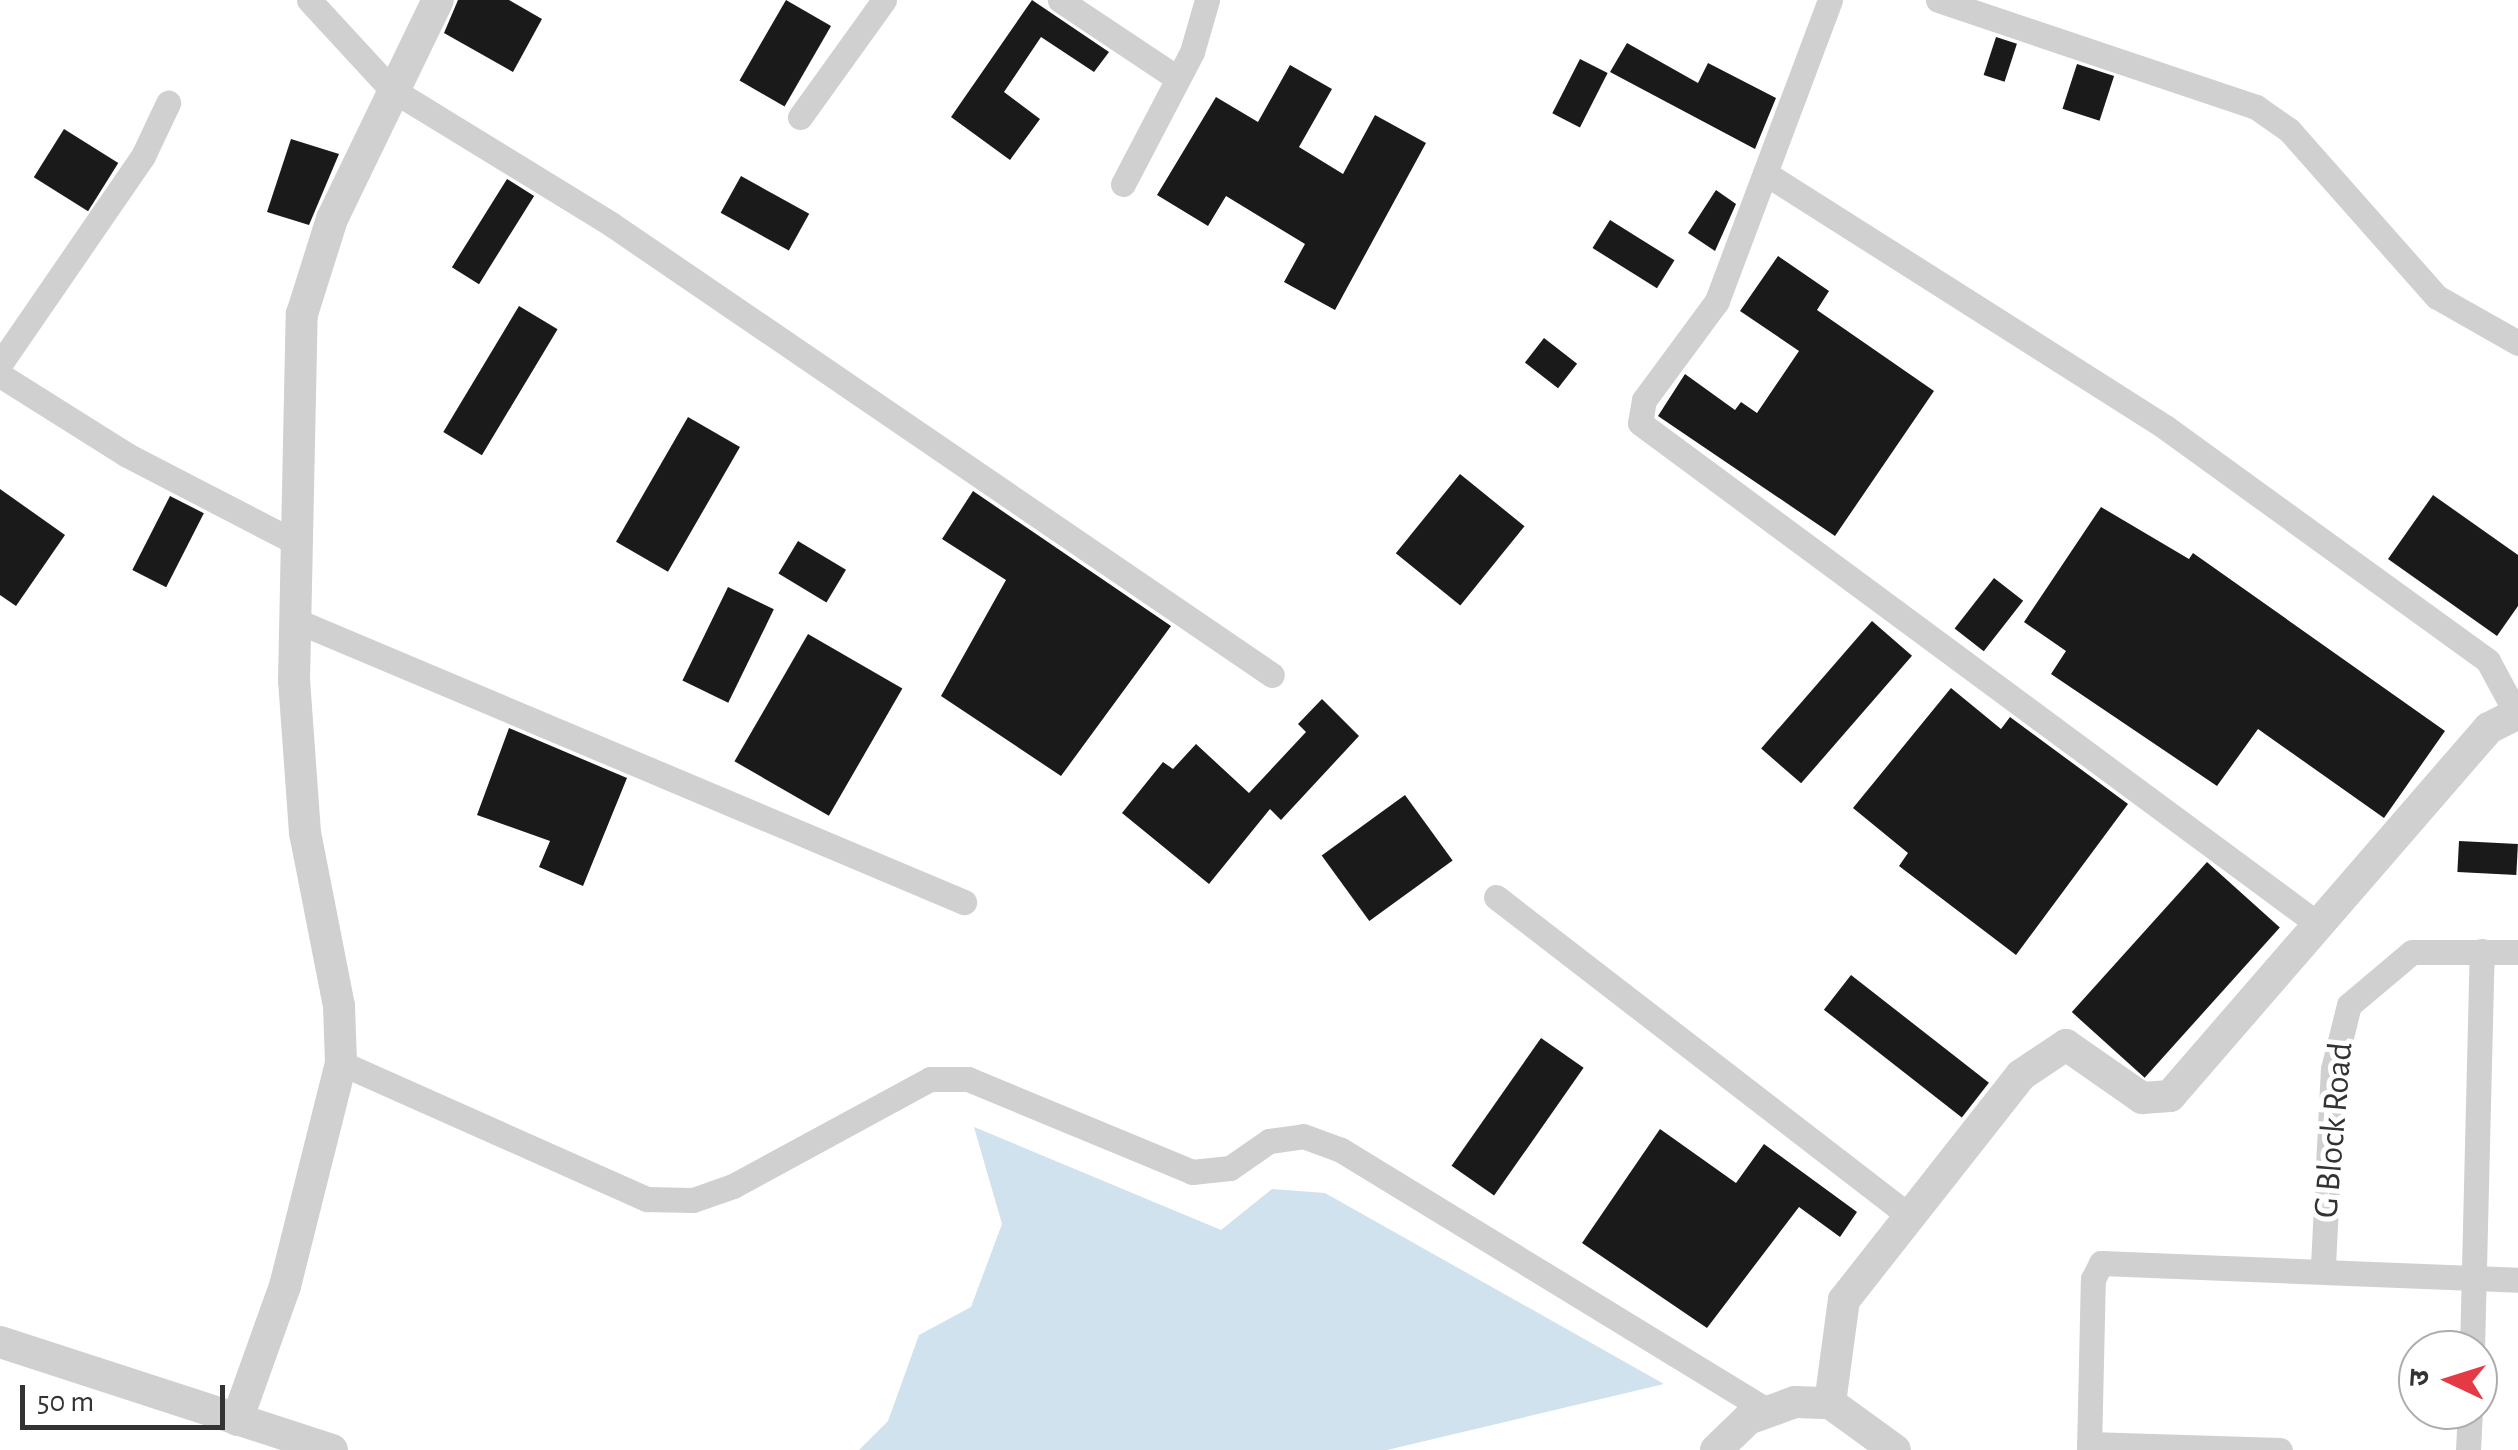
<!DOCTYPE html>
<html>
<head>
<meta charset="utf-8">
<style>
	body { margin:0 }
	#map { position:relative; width:2518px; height:1450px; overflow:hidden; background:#fff; font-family:"Alegreya Sans","Noto Sans Devanagari",sans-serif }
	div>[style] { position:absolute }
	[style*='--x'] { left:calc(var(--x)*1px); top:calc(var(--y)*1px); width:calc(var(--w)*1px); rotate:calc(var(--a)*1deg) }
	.water>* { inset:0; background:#cfe2ee }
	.building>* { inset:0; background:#1a1a1a; transform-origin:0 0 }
	.minor>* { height:25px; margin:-12.5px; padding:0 12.5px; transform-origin:12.5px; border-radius:12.5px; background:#d0d0d0 }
	.tertiary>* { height:32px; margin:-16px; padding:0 16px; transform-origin:16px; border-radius:16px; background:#d0d0d0 }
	span { translate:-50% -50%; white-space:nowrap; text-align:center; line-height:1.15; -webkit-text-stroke:10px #fff; paint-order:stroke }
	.street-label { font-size:35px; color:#333 }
	.north { position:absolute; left:2398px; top:1330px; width:100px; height:100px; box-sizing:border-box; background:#fff; border:2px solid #adadad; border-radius:50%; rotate:274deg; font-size:28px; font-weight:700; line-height:40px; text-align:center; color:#333 }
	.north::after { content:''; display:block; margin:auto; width:35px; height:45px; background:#e63946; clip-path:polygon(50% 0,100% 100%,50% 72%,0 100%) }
	.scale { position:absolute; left:20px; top:1385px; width:205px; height:45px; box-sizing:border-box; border:5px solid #333; border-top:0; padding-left:12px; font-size:30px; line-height:35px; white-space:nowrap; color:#333; -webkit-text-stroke:8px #fff; paint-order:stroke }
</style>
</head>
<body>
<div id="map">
	<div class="water">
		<div style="clip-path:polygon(974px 1127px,1221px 1230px,1272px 1189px,1325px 1193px,1664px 1384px,1387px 1450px,859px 1450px,888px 1421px,919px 1335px,971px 1307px,1002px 1224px)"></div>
	</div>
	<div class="building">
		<div style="clip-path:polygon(458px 0,509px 0,542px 19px,513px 72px,444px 33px)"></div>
		<div style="left:786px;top:0;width:52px;height:93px;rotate:30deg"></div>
		<div style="clip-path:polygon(1032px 0,1109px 52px,1094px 72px,1041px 37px,1004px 92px,1040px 119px,1010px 160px,951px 117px)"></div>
		<div style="left:1996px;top:37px;width:22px;height:40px;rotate:18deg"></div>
		<div style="clip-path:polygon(1627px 43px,1698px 83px,1708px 63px,1776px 98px,1755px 149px,1610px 72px)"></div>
		<div style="left:1580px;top:59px;width:31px;height:61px;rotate:27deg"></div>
		<div style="left:2077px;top:64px;width:39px;height:47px;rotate:18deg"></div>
		<div style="clip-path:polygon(1290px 65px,1332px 89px,1299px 147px,1343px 174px,1375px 115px,1426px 143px,1335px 310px,1284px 282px,1305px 244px,1226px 196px,1208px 226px,1157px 195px,1216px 97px,1258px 122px)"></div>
		<div style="left:64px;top:129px;width:64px;height:57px;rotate:32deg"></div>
		<div style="clip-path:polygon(291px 139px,339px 154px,309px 225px,267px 212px)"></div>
		<div style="left:741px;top:176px;width:78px;height:42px;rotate:29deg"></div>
		<div style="left:507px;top:179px;width:32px;height:104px;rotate:32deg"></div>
		<div style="clip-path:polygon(1716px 190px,1736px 204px,1715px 251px,1688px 233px)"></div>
		<div style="left:1610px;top:220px;width:76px;height:33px;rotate:32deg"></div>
		<div style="clip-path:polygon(1778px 256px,1829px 291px,1817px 310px,1934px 391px,1835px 536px,1658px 416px,1685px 374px,1735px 410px,1741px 402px,1757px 413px,1799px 351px,1740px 311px)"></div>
		<div style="left:519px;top:306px;width:45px;height:147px;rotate:31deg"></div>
		<div style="left:1544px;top:338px;width:42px;height:31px;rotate:38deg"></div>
		<div style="left:688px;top:417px;width:60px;height:144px;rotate:30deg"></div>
		<div style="left:1460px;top:474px;width:83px;height:102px;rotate:39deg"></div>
		<div style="clip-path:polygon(0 489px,65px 535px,16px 606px,0 595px)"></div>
		<div style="clip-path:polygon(973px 491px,1171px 626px,1061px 776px,941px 696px,1006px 580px,942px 539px)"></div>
		<div style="clip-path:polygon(2433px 495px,2518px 555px,2518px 606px,2497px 636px,2388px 559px)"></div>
		<div style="left:170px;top:496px;width:38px;height:83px;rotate:27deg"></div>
		<div style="clip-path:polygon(2101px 507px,2189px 559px,2193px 553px,2445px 731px,2384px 818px,2258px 729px,2217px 786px,2051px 674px,2066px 651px,2024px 622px)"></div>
		<div style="left:798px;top:541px;width:56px;height:38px;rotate:31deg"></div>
		<div style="left:1994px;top:578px;width:37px;height:64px;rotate:38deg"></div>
		<div style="left:728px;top:587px;width:51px;height:104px;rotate:26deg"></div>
		<div style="left:1872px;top:621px;width:53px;height:169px;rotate:41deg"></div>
		<div style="left:808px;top:634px;width:109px;height:147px;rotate:30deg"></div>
		<div style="clip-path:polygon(1951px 688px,2001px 729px,2010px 717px,2128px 804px,2016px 955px,1899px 866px,1908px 853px,1853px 808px)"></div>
		<div style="clip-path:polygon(1322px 699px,1359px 736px,1281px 820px,1270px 809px,1209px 884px,1122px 813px,1163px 762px,1173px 769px,1196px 744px,1249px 793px,1306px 732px,1298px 724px)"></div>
		<div style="clip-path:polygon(509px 728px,627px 778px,583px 886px,539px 867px,550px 841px,477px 815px)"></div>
		<div style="left:1405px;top:795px;width:81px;height:103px;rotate:54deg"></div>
		<div style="left:2459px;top:841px;width:59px;height:31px;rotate:3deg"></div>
		<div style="left:2207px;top:862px;width:98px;height:202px;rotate:42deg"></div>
		<div style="left:1851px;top:975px;width:175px;height:44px;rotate:38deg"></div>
		<div style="left:1541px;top:1038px;width:52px;height:156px;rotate:35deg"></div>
		<div style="clip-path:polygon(1660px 1129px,1736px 1183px,1764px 1144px,1857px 1212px,1840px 1237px,1799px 1207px,1707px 1328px,1582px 1243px)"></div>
	</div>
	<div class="minor">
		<div style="--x:309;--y:0;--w:121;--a:47.3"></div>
		<div style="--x:391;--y:89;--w:258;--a:31.5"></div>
		<div style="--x:611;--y:224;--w:800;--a:34.31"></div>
		<div style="--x:1060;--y:0;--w:137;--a:33.7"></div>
		<div style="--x:1830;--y:0;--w:322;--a:110.6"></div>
		<div style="--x:1717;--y:301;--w:123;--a:126.4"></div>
		<div style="--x:1644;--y:400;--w:23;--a:100"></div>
		<div style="--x:1640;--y:423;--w:839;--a:36.47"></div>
		<div style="--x:1938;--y:0;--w:336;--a:18.6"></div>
		<div style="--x:2256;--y:107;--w:40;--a:34.9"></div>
		<div style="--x:2289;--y:130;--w:223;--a:48.5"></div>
		<div style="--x:2437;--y:297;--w:93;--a:29.6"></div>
		<div style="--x:800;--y:117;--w:144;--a:-54.3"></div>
		<div style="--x:1765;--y:173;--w:474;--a:32.4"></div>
		<div style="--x:2165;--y:427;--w:399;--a:35.9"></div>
		<div style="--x:2488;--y:661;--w:59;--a:61.7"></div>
		<div style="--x:1123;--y:184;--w:149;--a:-62.4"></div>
		<div style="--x:1192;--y:52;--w:54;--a:-73.9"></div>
		<div style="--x:0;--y:364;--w:252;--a:-55.5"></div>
		<div style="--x:143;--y:156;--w:59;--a:-64.7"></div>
		<div style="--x:0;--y:375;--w:150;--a:32.2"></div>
		<div style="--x:127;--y:455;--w:191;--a:27.4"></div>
		<div style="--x:297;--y:621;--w:724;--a:22.85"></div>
		<div style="--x:1496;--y:897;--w:520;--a:37.66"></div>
		<div style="--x:341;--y:1063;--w:335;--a:24"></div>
		<div style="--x:647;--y:1199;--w:46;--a:1.2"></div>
		<div style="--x:693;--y:1200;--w:42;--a:-19.3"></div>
		<div style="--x:733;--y:1186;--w:224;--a:-28.5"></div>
		<div style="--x:930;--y:1079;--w:38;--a:0"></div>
		<div style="--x:968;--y:1079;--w:243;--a:22.5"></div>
		<div style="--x:1192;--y:1172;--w:38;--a:-6"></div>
		<div style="--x:1230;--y:1168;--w:47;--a:-34.7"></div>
		<div style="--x:1269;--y:1141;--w:34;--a:-8"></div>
		<div style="--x:1303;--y:1136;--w:40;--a:20.2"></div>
		<div style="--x:1341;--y:1150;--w:500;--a:31.43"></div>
		<div style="--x:2323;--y:1265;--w:196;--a:-87.1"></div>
		<div style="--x:2333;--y:1069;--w:66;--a:-76"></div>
		<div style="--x:2349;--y:1005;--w:82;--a:-40.1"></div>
		<div style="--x:2412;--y:952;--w:106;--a:0"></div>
		<div style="--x:2472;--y:1350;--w:399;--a:-88.6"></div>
		<div style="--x:2089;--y:1444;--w:191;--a:1.8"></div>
		<div style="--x:2089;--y:1450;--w:171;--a:-88.7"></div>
		<div style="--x:2093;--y:1279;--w:18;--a:-63"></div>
		<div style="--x:2101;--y:1263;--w:417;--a:2.3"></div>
		<div style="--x:2468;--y:1450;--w:40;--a:-87.1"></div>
	</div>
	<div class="tertiary">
		<div style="--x:0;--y:1342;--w:349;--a:18"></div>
		<div style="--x:1830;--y:1403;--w:104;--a:-82.3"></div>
		<div style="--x:1844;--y:1300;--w:286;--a:-51.8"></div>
		<div style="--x:2021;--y:1075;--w:54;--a:-33.7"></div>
		<div style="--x:2066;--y:1045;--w:93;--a:34.9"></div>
		<div style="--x:2142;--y:1098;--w:28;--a:-4"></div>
		<div style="--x:2170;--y:1096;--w:487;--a:-49.1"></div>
		<div style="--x:2489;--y:728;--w:33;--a:-27"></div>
		<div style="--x:237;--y:1420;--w:142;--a:-70.3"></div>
		<div style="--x:285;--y:1286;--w:230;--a:-75.9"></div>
		<div style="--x:341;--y:1063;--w:57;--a:-92"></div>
		<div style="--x:339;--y:1006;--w:176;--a:-101.1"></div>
		<div style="--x:305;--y:833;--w:152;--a:-94.1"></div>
		<div style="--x:294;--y:681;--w:367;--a:-88.8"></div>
		<div style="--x:302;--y:314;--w:100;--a:-72.5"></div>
		<div style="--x:332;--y:219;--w:243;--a:-64.2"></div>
		<div style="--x:1716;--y:1450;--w:45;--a:-44.1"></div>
		<div style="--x:1748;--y:1419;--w:50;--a:-19.9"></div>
		<div style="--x:1795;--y:1402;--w:35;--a:2"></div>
		<div style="--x:1830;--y:1403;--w:80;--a:35.9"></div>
	</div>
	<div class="street-label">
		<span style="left:2334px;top:1130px;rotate:-85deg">G Block Road</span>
	</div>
	<div class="north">उ</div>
	<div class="scale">50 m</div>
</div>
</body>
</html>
